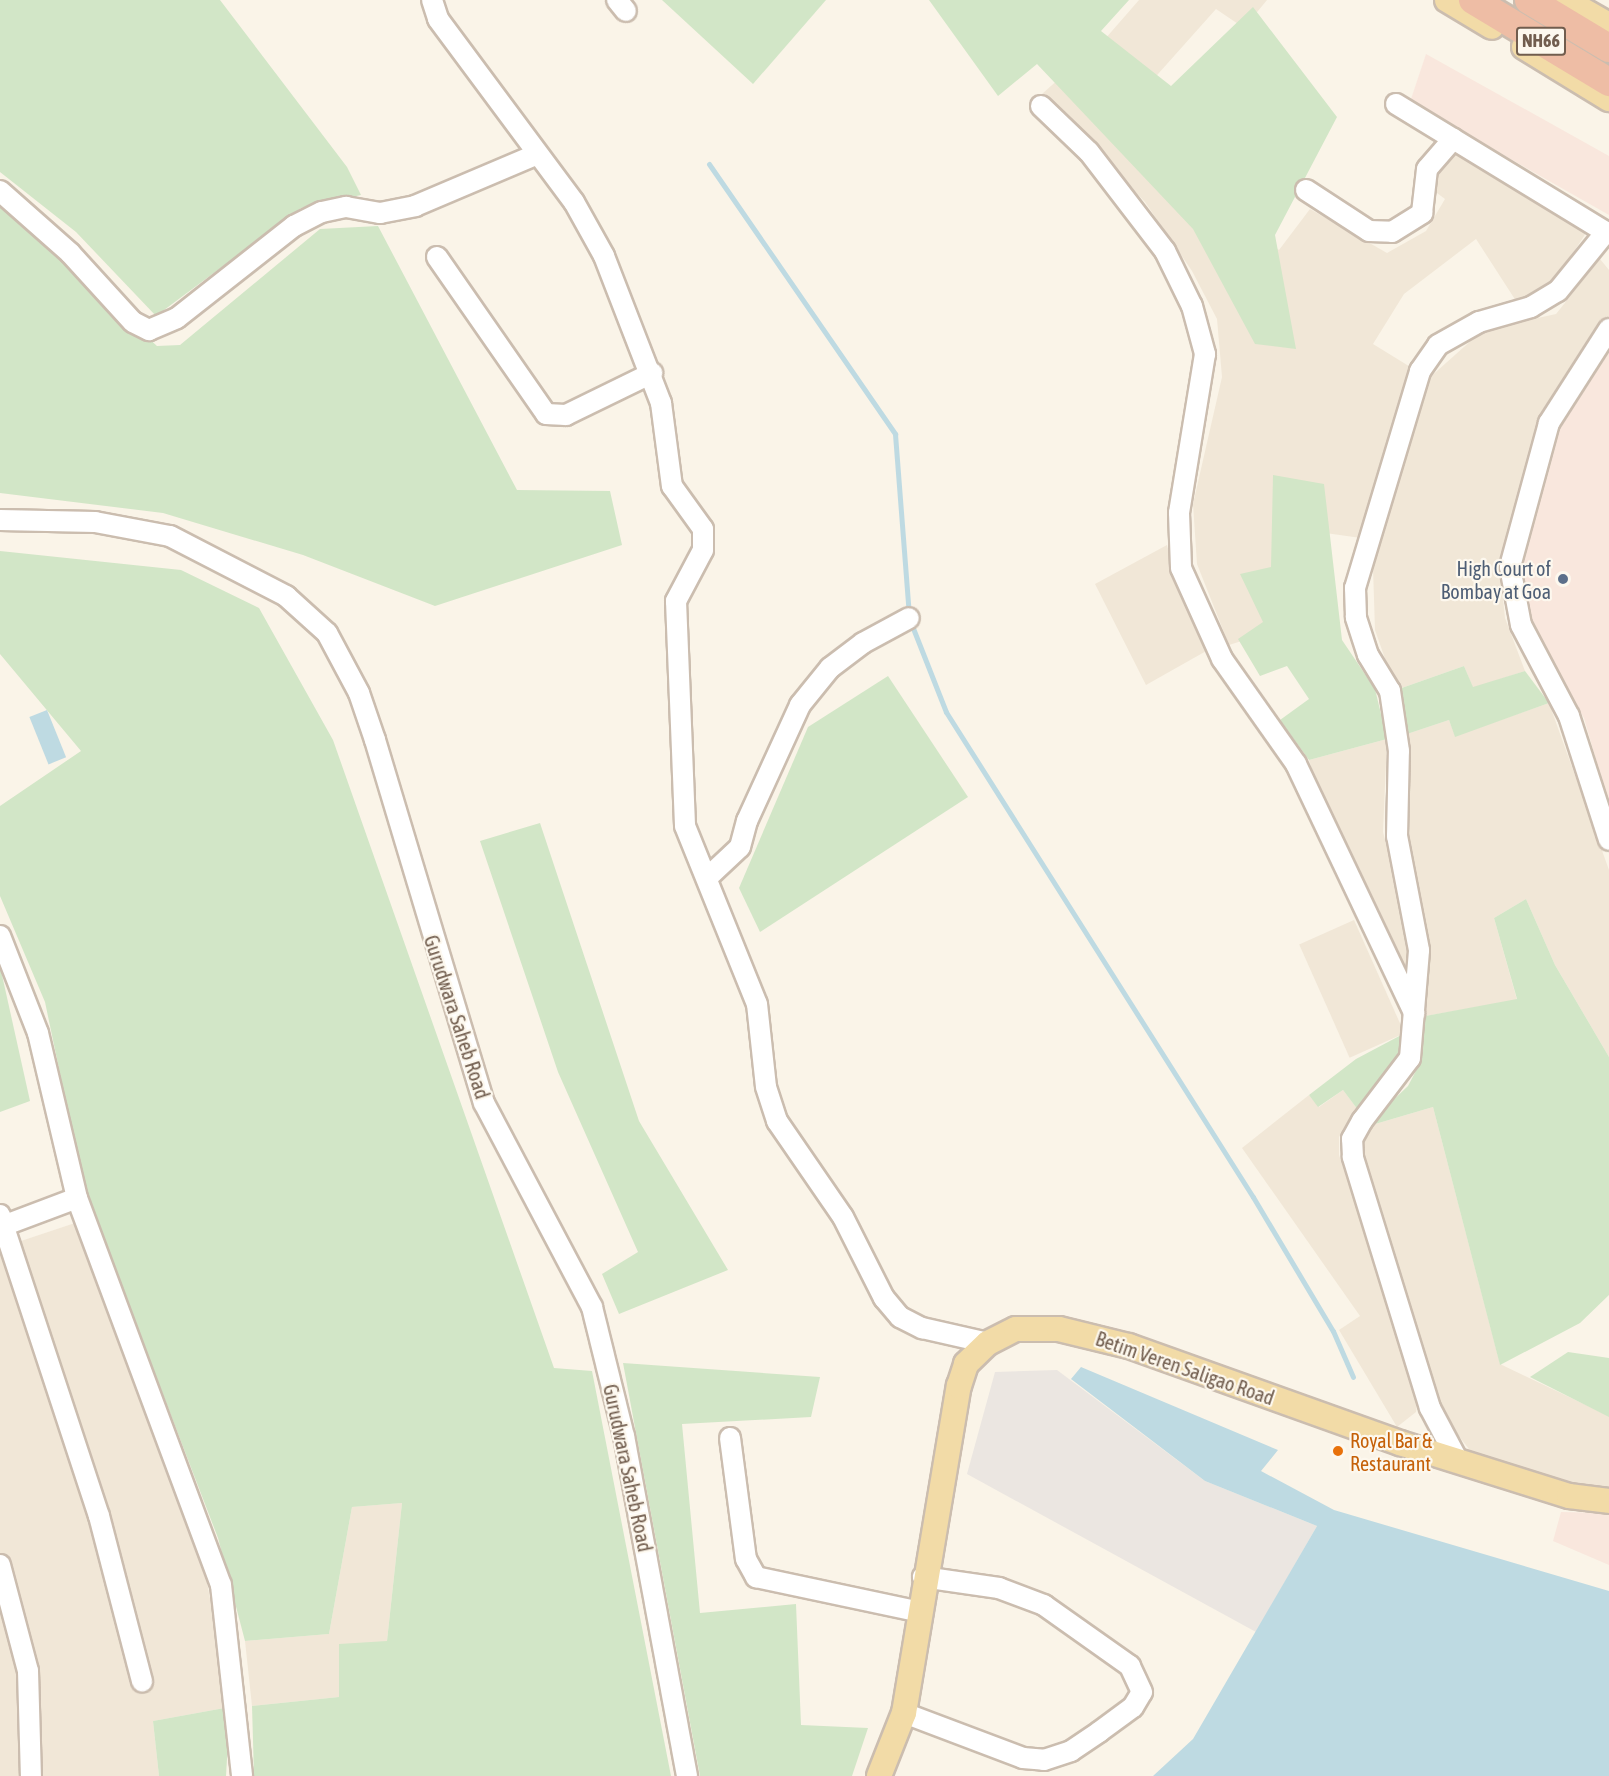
<!DOCTYPE html>
<html>
<head>
<meta charset="utf-8">
<style>
	body { margin:0 }
	#map { position:relative; width:1609px; height:1776px; overflow:hidden; background:#faf4e8; font-family:"Asap Condensed",sans-serif }
	div>[style] { position:absolute }
	[style*='--x'] { left:calc(var(--x)*1px); top:calc(var(--y)*1px); width:calc(var(--w)*1px); rotate:calc(var(--a)*1deg) }
	.residential>* { inset:0; background:#f1e7d7; transform-origin:0 0 }
	.commercial>* { inset:0; background:#f9e7dd }
	.industrial>* { inset:0; background:#ebe6e1 }
	.green>* { inset:0; background:#d2e6c7 }
	.water>* { inset:0; background:#bedae2; transform-origin:0 0 }
	.stream>* { height:5px; margin:-2.5px; padding:0 2.5px; transform-origin:2.5px; border-radius:2.5px; background:#bedae2 }
	.roads { filter:drop-shadow(2px 0 #cbbdaf) drop-shadow(-2px 0 #cbbdaf) drop-shadow(0 2px #cbbdaf) drop-shadow(0 -2px #cbbdaf) }
	.minor>* { height:20px; margin:-10px; padding:0 10px; transform-origin:10px; border-radius:10px; background:#fff }
	.major>* { height:24px; margin:-12px; padding:0 12px; transform-origin:12px; border-radius:12px; background:#f2dba7 }
	.highway>* { height:28px; margin:-14px; padding:0 14px; transform-origin:14px; border-radius:14px; background:#eebda5 }
	.dots>* { width:16px; height:16px; translate:-50% -50%; box-sizing:border-box; border:3px solid #fdf8ee; border-radius:50% }
	span { translate:-50% -50%; white-space:nowrap; text-align:center; line-height:1.15; -webkit-text-stroke:4.5px #fdf8ee; paint-order:stroke }
	.shield-label span { padding:2px 4px; background:#fdf8ee; border:2px solid; border-radius:4px; -webkit-text-stroke-width:0 }
	.shield-label { font-size:18px; color:#715d4e; font-weight:700 }
	.service-label { font-size:20px; color:#4e5e75 }
	.right { translate:-100% -50%; text-align:right }
	.street-label { font-size:20px; color:#715d4e }
	.food-label { font-size:20px; color:#c56008 }
	.left { translate:0 -50%; text-align:left }
</style>
</head>
<body>
<div id="map">
	<div class="residential">
		<div style="clip-path:polygon(1139px 0,1267px 0,1244px 28px,1216px 9px,1150px 83px,1105px 39px)"></div>
		<div style="clip-path:polygon(1071px 68px,1252px 233px,1279px 250px,1310px 209px,1387px 253px,1426px 231px,1445px 199px,1425px 184px,1451px 146px,1586px 233px,1555px 281px,1518px 304px,1476px 239px,1404px 294px,1373px 344px,1412px 368px,1361px 538px,1297px 529px,1276px 630px,1229px 645px,1197px 564px,1193px 504px,1222px 377px,1217px 319px,1192px 271px,1145px 202px,1042px 94px)"></div>
		<div style="clip-path:polygon(1600px 259px,1609px 270px,1609px 318px,1551px 400px,1499px 560px,1505px 618px,1525px 671px,1473px 688px,1464px 666px,1396px 690px,1375px 630px,1373px 568px,1428px 379px,1483px 330px,1556px 314px)"></div>
		<div style="clip-path:polygon(1167px 545px,1180px 596px,1208px 650px,1146px 685px,1095px 584px)"></div>
		<div style="clip-path:polygon(1549px 703px,1609px 870px,1609px 1057px,1555px 965px,1526px 899px,1494px 918px,1517px 1000px,1420px 1017px,1406px 838px,1407px 734px,1449px 720px,1455px 736px)"></div>
		<div style="clip-path:polygon(1387px 739px,1383px 832px,1410px 937px,1415px 993px,1328px 817px,1309px 760px)"></div>
		<div style="left:1354px;top:920px;width:124px;height:60px;rotate:66deg"></div>
		<div style="clip-path:polygon(1343px 1090px,1358px 1110px,1339px 1137px,1339px 1155px,1419px 1393px,1416px 1412px,1397px 1427px,1339px 1330px,1360px 1316px,1242px 1148px,1309px 1095px,1319px 1107px)"></div>
		<div style="clip-path:polygon(1433px 1107px,1500px 1364px,1609px 1416px,1609px 1494px,1472px 1453px,1434px 1404px,1361px 1159px,1365px 1127px)"></div>
		<div style="clip-path:polygon(75px 1223px,206px 1577px,230px 1707px,153px 1721px,159px 1776px,0 1776px,0 1248px)"></div>
		<div style="clip-path:polygon(402px 1503px,387px 1641px,339px 1697px,252px 1706px,245px 1641px,329px 1634px,352px 1507px)"></div>
	</div>
	<div class="commercial">
		<div style="clip-path:polygon(1426px 54px,1609px 156px,1609px 215px,1410px 102px)"></div>
		<div style="clip-path:polygon(1609px 330px,1609px 805px,1584px 718px,1521px 607px,1514px 551px,1555px 416px)"></div>
		<div style="clip-path:polygon(1561px 1512px,1609px 1513px,1609px 1565px,1553px 1541px)"></div>
	</div>
	<div class="industrial">
		<div style="clip-path:polygon(1057px 1370px,1205px 1481px,1317px 1526px,1256px 1632px,967px 1474px,995px 1372px)"></div>
	</div>
	<div class="green">
		<div style="clip-path:polygon(0 0,220px 0,347px 167px,361px 195px,301px 208px,156px 316px,76px 232px,0 172px)"></div>
		<div style="clip-path:polygon(662px 0,826px 0,753px 84px)"></div>
		<div style="clip-path:polygon(929px 0,1129px 0,1101px 31px,1171px 86px,1253px 7px,1337px 117px,1275px 235px,1296px 349px,1255px 344px,1193px 229px,1037px 64px,998px 96px)"></div>
		<div style="clip-path:polygon(0 200px,157px 346px,180px 345px,320px 229px,378px 226px,517px 490px,610px 491px,622px 545px,435px 606px,303px 555px,163px 513px,0 493px)"></div>
		<div style="clip-path:polygon(1273px 475px,1324px 484px,1342px 640px,1375px 689px,1387px 739px,1309px 760px,1280px 720px,1309px 699px,1287px 666px,1260px 676px,1238px 639px,1263px 622px,1240px 574px,1271px 567px)"></div>
		<div style="clip-path:polygon(0 551px,181px 570px,259px 608px,333px 740px,554px 1368px,592px 1371px,671px 1776px,254px 1776px,252px 1706px,339px 1697px,339px 1644px,387px 1641px,402px 1503px,352px 1507px,329px 1634px,245px 1641px,218px 1538px,84px 1188px,45px 1002px,0 896px,0 806px,81px 751px,0 654px)"></div>
		<div style="clip-path:polygon(1464px 666px,1473px 687px,1525px 671px,1549px 703px,1455px 737px,1449px 720px,1407px 734px,1396px 690px)"></div>
		<div style="clip-path:polygon(888px 676px,968px 797px,760px 932px,739px 888px,808px 727px)"></div>
		<div style="clip-path:polygon(540px 823px,639px 1121px,728px 1270px,619px 1314px,602px 1274px,638px 1252px,558px 1072px,480px 841px)"></div>
		<div style="clip-path:polygon(1526px 899px,1555px 965px,1609px 1057px,1609px 1295px,1580px 1323px,1500px 1365px,1433px 1107px,1365px 1127px,1408px 1086px,1420px 1063px,1420px 1017px,1517px 999px,1494px 918px)"></div>
		<div style="clip-path:polygon(0 966px,30px 1101px,0 1112px)"></div>
		<div style="clip-path:polygon(1405px 1033px,1391px 1075px,1358px 1110px,1343px 1090px,1318px 1107px,1309px 1095px,1356px 1059px)"></div>
		<div style="clip-path:polygon(1568px 1352px,1609px 1358px,1609px 1417px,1530px 1377px)"></div>
		<div style="clip-path:polygon(623px 1363px,820px 1377px,811px 1417px,682px 1424px,700px 1613px,796px 1604px,801px 1725px,868px 1728px,852px 1776px,700px 1776px)"></div>
		<div style="clip-path:polygon(230px 1707px,226px 1776px,159px 1776px,153px 1721px)"></div>
	</div>
	<div class="water">
		<div style="left:47px;top:710px;width:51px;height:19px;rotate:68deg"></div>
		<div style="clip-path:polygon(1081px 1367px,1278px 1450px,1261px 1471px,1334px 1510px,1609px 1591px,1609px 1776px,1153px 1776px,1193px 1739px,1317px 1526px,1205px 1481px,1071px 1379px)"></div>
	</div>
	<div class="stream">
		<div style="--x:709;--y:164;--w:328;--a:55.4"></div>
		<div style="--x:895;--y:434;--w:185;--a:85.6"></div>
		<div style="--x:909;--y:618;--w:101;--a:68.5"></div>
		<div style="--x:946;--y:712;--w:574;--a:57.67"></div>
		<div style="--x:1253;--y:1197;--w:156;--a:59.2"></div>
		<div style="--x:1333;--y:1331;--w:50;--a:66.5"></div>
	</div>
	<div class="roads">
		<div class="minor">
			<div style="--x:432;--y:0;--w:20;--a:72"></div>
			<div style="--x:438;--y:19;--w:228;--a:53.4"></div>
			<div style="--x:574;--y:202;--w:62;--a:60.9"></div>
			<div style="--x:604;--y:256;--w:158;--a:68.8"></div>
			<div style="--x:661;--y:403;--w:84;--a:82.5"></div>
			<div style="--x:672;--y:486;--w:53;--a:54.2"></div>
			<div style="--x:703;--y:529;--w:21;--a:90"></div>
			<div style="--x:703;--y:550;--w:58;--a:117.9"></div>
			<div style="--x:676;--y:601;--w:225;--a:87.7"></div>
			<div style="--x:685;--y:826;--w:192;--a:68"></div>
			<div style="--x:757;--y:1004;--w:83;--a:83.8"></div>
			<div style="--x:766;--y:1087;--w:36;--a:72"></div>
			<div style="--x:777;--y:1121;--w:116;--a:55.5"></div>
			<div style="--x:843;--y:1217;--w:91;--a:63.2"></div>
			<div style="--x:884;--y:1298;--w:25;--a:50"></div>
			<div style="--x:900;--y:1317;--w:25;--a:27"></div>
			<div style="--x:922;--y:1328;--w:68;--a:12.8"></div>
			<div style="--x:617;--y:0;--w:14;--a:51"></div>
			<div style="--x:1396;--y:104;--w:250;--a:31.4"></div>
			<div style="--x:1041;--y:106;--w:66;--a:43.8"></div>
			<div style="--x:1089;--y:152;--w:125;--a:52.5"></div>
			<div style="--x:1165;--y:251;--w:61;--a:63.9"></div>
			<div style="--x:1192;--y:306;--w:50;--a:74.8"></div>
			<div style="--x:1205;--y:354;--w:161;--a:99.3"></div>
			<div style="--x:1179;--y:513;--w:55;--a:87.9"></div>
			<div style="--x:1181;--y:568;--w:100;--a:65.7"></div>
			<div style="--x:1222;--y:659;--w:128;--a:54.8"></div>
			<div style="--x:1296;--y:764;--w:276;--a:64.6"></div>
			<div style="--x:1306;--y:190;--w:75;--a:33.1"></div>
			<div style="--x:1369;--y:231;--w:23;--a:2"></div>
			<div style="--x:1392;--y:232;--w:36;--a:-32"></div>
			<div style="--x:1422;--y:213;--w:44;--a:-83.5"></div>
			<div style="--x:1427;--y:169;--w:40;--a:-49"></div>
			<div style="--x:0;--y:191;--w:94;--a:41.5"></div>
			<div style="--x:70;--y:253;--w:93;--a:47.6"></div>
			<div style="--x:133;--y:322;--w:18;--a:27"></div>
			<div style="--x:149;--y:330;--w:30;--a:-23"></div>
			<div style="--x:177;--y:318;--w:149;--a:-38.2"></div>
			<div style="--x:294;--y:226;--w:31;--a:-27"></div>
			<div style="--x:322;--y:212;--w:25;--a:-12"></div>
			<div style="--x:346;--y:207;--w:35;--a:10"></div>
			<div style="--x:380;--y:213;--w:36;--a:-11"></div>
			<div style="--x:415;--y:206;--w:130;--a:-23"></div>
			<div style="--x:437;--y:257;--w:191;--a:55.2"></div>
			<div style="--x:546;--y:414;--w:20;--a:3"></div>
			<div style="--x:566;--y:415;--w:96;--a:-26"></div>
			<div style="--x:1609;--y:329;--w:112;--a:122.6"></div>
			<div style="--x:1549;--y:423;--w:149;--a:105.2"></div>
			<div style="--x:1510;--y:567;--w:59;--a:79.3"></div>
			<div style="--x:1521;--y:625;--w:103;--a:62.2"></div>
			<div style="--x:1569;--y:716;--w:130;--a:72.1"></div>
			<div style="--x:0;--y:520;--w:95;--a:1.2"></div>
			<div style="--x:95;--y:522;--w:76;--a:10.6"></div>
			<div style="--x:170;--y:536;--w:131;--a:27.3"></div>
			<div style="--x:286;--y:596;--w:55;--a:42.1"></div>
			<div style="--x:327;--y:633;--w:68;--a:61.9"></div>
			<div style="--x:359;--y:693;--w:50;--a:71.2"></div>
			<div style="--x:375;--y:740;--w:379;--a:73.3"></div>
			<div style="--x:484;--y:1103;--w:231;--a:62.1"></div>
			<div style="--x:592;--y:1307;--w:133;--a:76.1"></div>
			<div style="--x:624;--y:1436;--w:346;--a:79.5"></div>
			<div style="--x:707;--y:878;--w:45;--a:-43.2"></div>
			<div style="--x:740;--y:847;--w:27;--a:-75"></div>
			<div style="--x:747;--y:821;--w:128;--a:-65.4"></div>
			<div style="--x:800;--y:705;--w:48;--a:-51"></div>
			<div style="--x:830;--y:668;--w:41;--a:-37.1"></div>
			<div style="--x:863;--y:643;--w:52;--a:-28.5"></div>
			<div style="--x:0;--y:936;--w:104;--a:68.6"></div>
			<div style="--x:38;--y:1033;--w:170;--a:76.7"></div>
			<div style="--x:77;--y:1198;--w:413;--a:69.6"></div>
			<div style="--x:221;--y:1585;--w:192;--a:83.7"></div>
			<div style="--x:0;--y:1215;--w:317;--a:71.8"></div>
			<div style="--x:99;--y:1516;--w:171;--a:75.4"></div>
			<div style="--x:0;--y:1227;--w:82;--a:-20.6"></div>
			<div style="--x:730;--y:1438;--w:122;--a:82.5"></div>
			<div style="--x:746;--y:1559;--w:21;--a:61"></div>
			<div style="--x:756;--y:1577;--w:168;--a:12"></div>
			<div style="--x:1457;--y:1459;--w:58;--a:-117.9"></div>
			<div style="--x:1430;--y:1408;--w:263;--a:-107.1"></div>
			<div style="--x:1353;--y:1157;--w:18;--a:-93"></div>
			<div style="--x:1352;--y:1139;--w:21;--a:-61"></div>
			<div style="--x:1362;--y:1121;--w:79;--a:-52.7"></div>
			<div style="--x:1410;--y:1058;--w:108;--a:-85.2"></div>
			<div style="--x:1419;--y:950;--w:116;--a:-100.9"></div>
			<div style="--x:1397;--y:836;--w:85;--a:-88.7"></div>
			<div style="--x:1399;--y:751;--w:61;--a:-98.5"></div>
			<div style="--x:1390;--y:691;--w:42;--a:-121.4"></div>
			<div style="--x:1368;--y:655;--w:40;--a:-108"></div>
			<div style="--x:1356;--y:617;--w:29;--a:-92"></div>
			<div style="--x:1355;--y:588;--w:227;--a:-73.3"></div>
			<div style="--x:1420;--y:371;--w:32;--a:-55"></div>
			<div style="--x:1438;--y:345;--w:47;--a:-29.3"></div>
			<div style="--x:1479;--y:322;--w:54;--a:-16.1"></div>
			<div style="--x:1531;--y:307;--w:31;--a:-31"></div>
			<div style="--x:1558;--y:291;--w:76;--a:-50.9"></div>
			<div style="--x:0;--y:1565;--w:110;--a:75.2"></div>
			<div style="--x:28;--y:1671;--w:105;--a:88.4"></div>
			<div style="--x:904;--y:1713;--w:127;--a:20.7"></div>
			<div style="--x:1023;--y:1758;--w:21;--a:5"></div>
			<div style="--x:1044;--y:1760;--w:28;--a:-18"></div>
			<div style="--x:1071;--y:1751;--w:34;--a:-34"></div>
			<div style="--x:1099;--y:1732;--w:42;--a:-36.3"></div>
			<div style="--x:1133;--y:1707;--w:17;--a:-59"></div>
			<div style="--x:1142;--y:1692;--w:29;--a:-115"></div>
			<div style="--x:1130;--y:1666;--w:105;--a:-144.7"></div>
			<div style="--x:1044;--y:1605;--w:48;--a:-159.3"></div>
			<div style="--x:999;--y:1588;--w:77;--a:-171.8"></div>
		</div>
		<div class="major">
			<div style="--x:1447;--y:0;--w:52;--a:31"></div>
			<div style="--x:1565;--y:0;--w:51;--a:29.6"></div>
			<div style="--x:1524;--y:47;--w:100;--a:31.5"></div>
			<div style="--x:879;--y:1776;--w:68;--a:-68.4"></div>
			<div style="--x:904;--y:1713;--w:332;--a:-80.5"></div>
			<div style="--x:959;--y:1386;--w:23;--a:-72"></div>
			<div style="--x:966;--y:1364;--w:30;--a:-44"></div>
			<div style="--x:988;--y:1343;--w:31;--a:-27"></div>
			<div style="--x:1016;--y:1329;--w:43;--a:0"></div>
			<div style="--x:1059;--y:1329;--w:72;--a:13.7"></div>
			<div style="--x:1129;--y:1346;--w:288;--a:19.7"></div>
			<div style="--x:1400;--y:1443;--w:177;--a:17.4"></div>
			<div style="--x:1569;--y:1496;--w:40;--a:7.1"></div>
		</div>
		<div class="highway">
			<div style="--x:1473;--y:0;--w:159;--a:31.1"></div>
			<div style="--x:1529;--y:0;--w:93;--a:31"></div>
		</div>
	</div>
	<div class="dots">
		<div style="left:1563px;top:579px;background:#5c6f8a"></div>
		<div style="left:1338px;top:1451px;background:#e8710a"></div>
	</div>
	<div class="shield-label">
		<span style="left:1541px;top:41px">NH66</span>
	</div>
	<div class="service-label">
		<span class="right" style="left:1551px;top:580px">High Court of<br>Bombay at Goa</span>
	</div>
	<div class="street-label">
		<span style="left:457px;top:1017px;rotate:72deg">Gurudwara Saheb Road</span>
		<span style="left:1185px;top:1368px;rotate:19deg">Betim Veren Saligao Road</span>
		<span style="left:628px;top:1468px;rotate:78deg">Gurudwara Saheb Road</span>
	</div>
	<div class="food-label">
		<span class="left" style="left:1350px;top:1452px">Royal Bar &amp;<br>Restaurant</span>
	</div>
</div>
</body>
</html>
